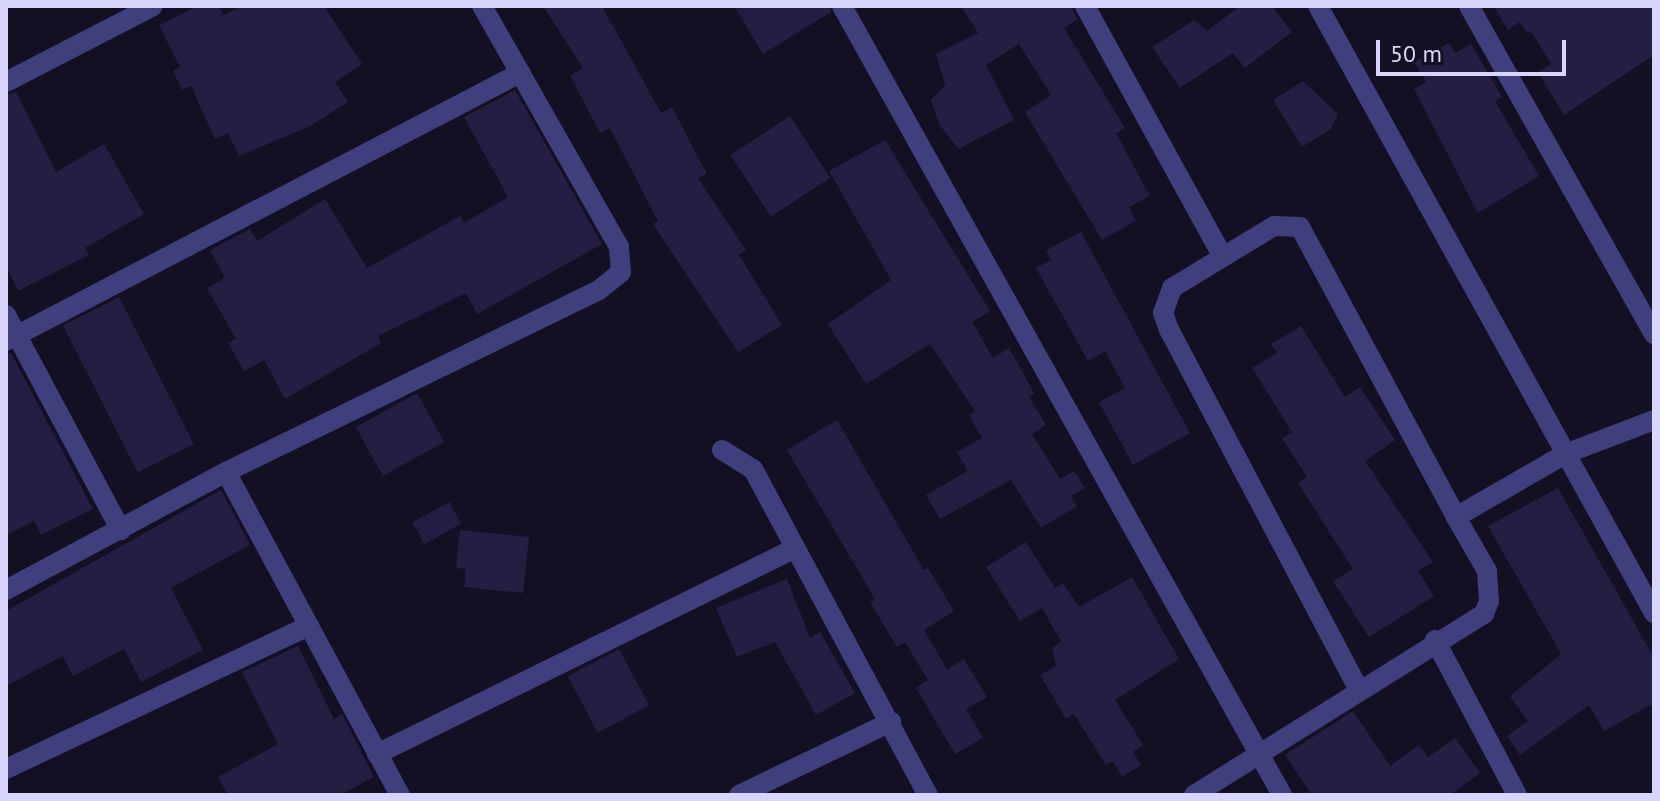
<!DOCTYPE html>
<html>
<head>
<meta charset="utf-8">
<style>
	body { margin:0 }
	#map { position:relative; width:1660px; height:801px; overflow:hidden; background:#121022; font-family:"PT Sans",sans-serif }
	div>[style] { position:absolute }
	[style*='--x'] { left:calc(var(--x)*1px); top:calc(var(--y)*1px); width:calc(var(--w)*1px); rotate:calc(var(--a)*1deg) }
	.building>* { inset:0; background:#241e42; transform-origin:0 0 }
	.minor>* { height:20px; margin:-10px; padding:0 10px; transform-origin:10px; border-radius:10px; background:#3f3f7d }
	span { translate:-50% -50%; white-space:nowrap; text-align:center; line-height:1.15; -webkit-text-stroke:8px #121022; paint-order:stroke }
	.frame { position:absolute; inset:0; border:8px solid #d8d5fb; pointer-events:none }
	.scale { position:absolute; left:1376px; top:40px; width:190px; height:36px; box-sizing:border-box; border:4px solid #d8d5fb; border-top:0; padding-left:10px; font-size:24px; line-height:28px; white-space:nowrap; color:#d8d5fb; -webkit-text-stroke:6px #121022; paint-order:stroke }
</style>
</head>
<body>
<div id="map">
	<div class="building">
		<div style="clip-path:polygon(198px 6px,219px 6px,224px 15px,242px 6px,324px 6px,362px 64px,335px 82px,348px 102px,310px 126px,239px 156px,228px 133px,215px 139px,191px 86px,182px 90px,173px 71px,180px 67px,159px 25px)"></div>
		<div style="clip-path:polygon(543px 6px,602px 6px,661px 113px,672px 107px,707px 174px,698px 178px,746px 250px,739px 255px,782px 325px,738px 352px,653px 224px,658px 221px,610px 128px,600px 133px,570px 76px,583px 68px)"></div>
		<div style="clip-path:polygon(734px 6px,829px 6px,831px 12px,763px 54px)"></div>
		<div style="clip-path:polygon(961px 6px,1070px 6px,1078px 19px,1064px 28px,1125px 128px,1116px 133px,1150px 196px,1129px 207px,1136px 221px,1102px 240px,1025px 112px,1051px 95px,1019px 44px,986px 65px,1014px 120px,958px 149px,939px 124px,931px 100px,945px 85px,936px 54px,978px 33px)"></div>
		<div style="clip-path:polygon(1240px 6px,1272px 6px,1292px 32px,1245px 68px,1233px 53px,1180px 88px,1152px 47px,1194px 20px,1207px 31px)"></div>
		<div style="clip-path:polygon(1494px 6px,1654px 6px,1654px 55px,1564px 115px,1538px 72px,1551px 64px,1531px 31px,1527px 33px,1520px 22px,1508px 30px)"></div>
		<div style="clip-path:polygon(1449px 43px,1455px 53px,1471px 44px,1502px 97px,1495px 101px,1539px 176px,1478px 213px,1414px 89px,1426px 82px,1414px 62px)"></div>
		<div style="clip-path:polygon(1303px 81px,1338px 114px,1331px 129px,1302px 147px,1273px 100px)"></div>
		<div style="clip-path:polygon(515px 90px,602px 244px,477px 314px,466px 293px,378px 336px,381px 343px,285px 399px,264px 360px,244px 371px,228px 343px,236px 339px,207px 288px,225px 278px,210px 250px,250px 229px,257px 241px,325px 199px,367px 268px,460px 216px,464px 223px,508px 197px,464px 117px)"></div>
		<div style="clip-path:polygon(16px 92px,56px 172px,104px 144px,144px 214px,85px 248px,89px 255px,18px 291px,6px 266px,6px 95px)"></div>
		<div style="left:790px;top:116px;width:74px;height:71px;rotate:57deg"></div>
		<div style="clip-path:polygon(885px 140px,990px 311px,972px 322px,993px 358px,1009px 348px,1034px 393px,1029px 397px,1046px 425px,1032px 434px,1060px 479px,1074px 471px,1085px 488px,1071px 496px,1077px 506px,1041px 528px,1011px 480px,940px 519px,926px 495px,968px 471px,957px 452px,982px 438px,969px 415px,975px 411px,930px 344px,866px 384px,828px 324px,891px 280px,829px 171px)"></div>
		<div style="clip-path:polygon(1081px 232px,1190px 433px,1133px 465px,1099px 402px,1125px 388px,1105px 351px,1088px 361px,1036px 268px,1051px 260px,1046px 250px)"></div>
		<div style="left:119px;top:297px;width:165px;height:63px;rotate:63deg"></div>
		<div style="clip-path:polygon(1301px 326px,1345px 397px,1360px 387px,1395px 440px,1365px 461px,1433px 562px,1418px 571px,1434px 596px,1369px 637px,1333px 581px,1353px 569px,1298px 483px,1307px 477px,1282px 438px,1292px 432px,1252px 368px,1277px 353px,1271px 344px)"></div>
		<div style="clip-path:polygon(11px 353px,93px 509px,41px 535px,34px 521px,6px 535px,6px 354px)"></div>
		<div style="left:417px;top:393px;width:56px;height:70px;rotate:61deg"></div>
		<div style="clip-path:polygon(837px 420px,924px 570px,928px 568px,954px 611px,924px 630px,947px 669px,964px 659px,987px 697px,966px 709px,983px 738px,955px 754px,916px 688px,928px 680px,905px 642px,897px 647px,870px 602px,875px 599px,787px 450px)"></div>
		<div style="clip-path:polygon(1558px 488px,1654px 658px,1654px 703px,1604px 731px,1589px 705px,1520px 755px,1507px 736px,1528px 721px,1510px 696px,1561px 654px,1488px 526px)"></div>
		<div style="clip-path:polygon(221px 490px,250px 545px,171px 588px,203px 650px,141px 682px,124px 649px,73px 676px,63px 656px,6px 686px,6px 611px)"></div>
		<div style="left:449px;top:502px;width:25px;height:42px;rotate:61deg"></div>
		<div style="clip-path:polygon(460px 530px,529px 537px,523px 593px,464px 587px,466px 569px,456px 568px)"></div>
		<div style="clip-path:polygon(1026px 542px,1055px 588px,1063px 583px,1079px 607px,1132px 577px,1179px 659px,1115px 700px,1143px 745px,1133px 752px,1141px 765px,1122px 777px,1113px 761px,1106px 765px,1074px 714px,1066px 719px,1040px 675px,1056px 666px,1052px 648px,1061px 642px,1042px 608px,1020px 621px,986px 567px)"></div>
		<div style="clip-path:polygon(787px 579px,810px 638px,820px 632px,855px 693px,816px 715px,775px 642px,737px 657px,716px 608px)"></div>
		<div style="clip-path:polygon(298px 646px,334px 719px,342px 714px,374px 777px,340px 795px,228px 795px,218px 777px,278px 744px,242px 672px)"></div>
		<div style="left:619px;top:649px;width:64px;height:58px;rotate:62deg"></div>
		<div style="clip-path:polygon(1353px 711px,1390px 766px,1419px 745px,1428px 757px,1455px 738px,1480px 773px,1450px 795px,1312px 795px,1285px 755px)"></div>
	</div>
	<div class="minor">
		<div style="--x:842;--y:6;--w:903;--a:60.85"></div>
		<div style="--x:1085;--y:6;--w:284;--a:61.2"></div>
		<div style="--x:1318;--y:6;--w:694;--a:61.03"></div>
		<div style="--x:1469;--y:6;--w:377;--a:60.6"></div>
		<div style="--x:6;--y:82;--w:165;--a:-27.3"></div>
		<div style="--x:6;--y:315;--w:244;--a:61.9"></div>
		<div style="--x:6;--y:341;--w:580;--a:-27.54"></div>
		<div style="--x:722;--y:450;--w:36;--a:32"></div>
		<div style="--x:753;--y:469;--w:370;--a:61.8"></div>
		<div style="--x:226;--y:472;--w:367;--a:61.7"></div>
		<div style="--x:6;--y:590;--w:250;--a:-28.2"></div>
		<div style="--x:226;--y:472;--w:415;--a:-26"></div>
		<div style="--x:599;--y:290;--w:28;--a:-39"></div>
		<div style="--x:621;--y:272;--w:25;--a:-95"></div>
		<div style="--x:619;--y:247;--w:277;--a:-119.6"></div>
		<div style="--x:1435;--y:640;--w:175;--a:62.1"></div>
		<div style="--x:1358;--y:688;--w:405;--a:-117.8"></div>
		<div style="--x:1169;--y:330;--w:18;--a:-109"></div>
		<div style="--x:1163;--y:313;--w:27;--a:-70"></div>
		<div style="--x:1172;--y:288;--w:119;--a:-31.3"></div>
		<div style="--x:1274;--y:226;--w:26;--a:2"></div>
		<div style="--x:1300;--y:227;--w:329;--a:61.7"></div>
		<div style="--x:377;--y:754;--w:466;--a:-26.2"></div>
		<div style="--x:6;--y:769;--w:335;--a:-25.3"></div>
		<div style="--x:739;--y:795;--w:169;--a:-25.7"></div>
		<div style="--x:1194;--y:795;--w:342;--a:-32"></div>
		<div style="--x:1484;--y:614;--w:14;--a:-69"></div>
		<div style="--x:1489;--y:601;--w:30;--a:-94"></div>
		<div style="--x:1487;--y:571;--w:62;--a:-119.9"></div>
		<div style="--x:1456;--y:517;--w:126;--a:-30"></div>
		<div style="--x:1565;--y:454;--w:95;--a:-20.9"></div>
	</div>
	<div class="frame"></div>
	<div class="scale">50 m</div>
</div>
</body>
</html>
